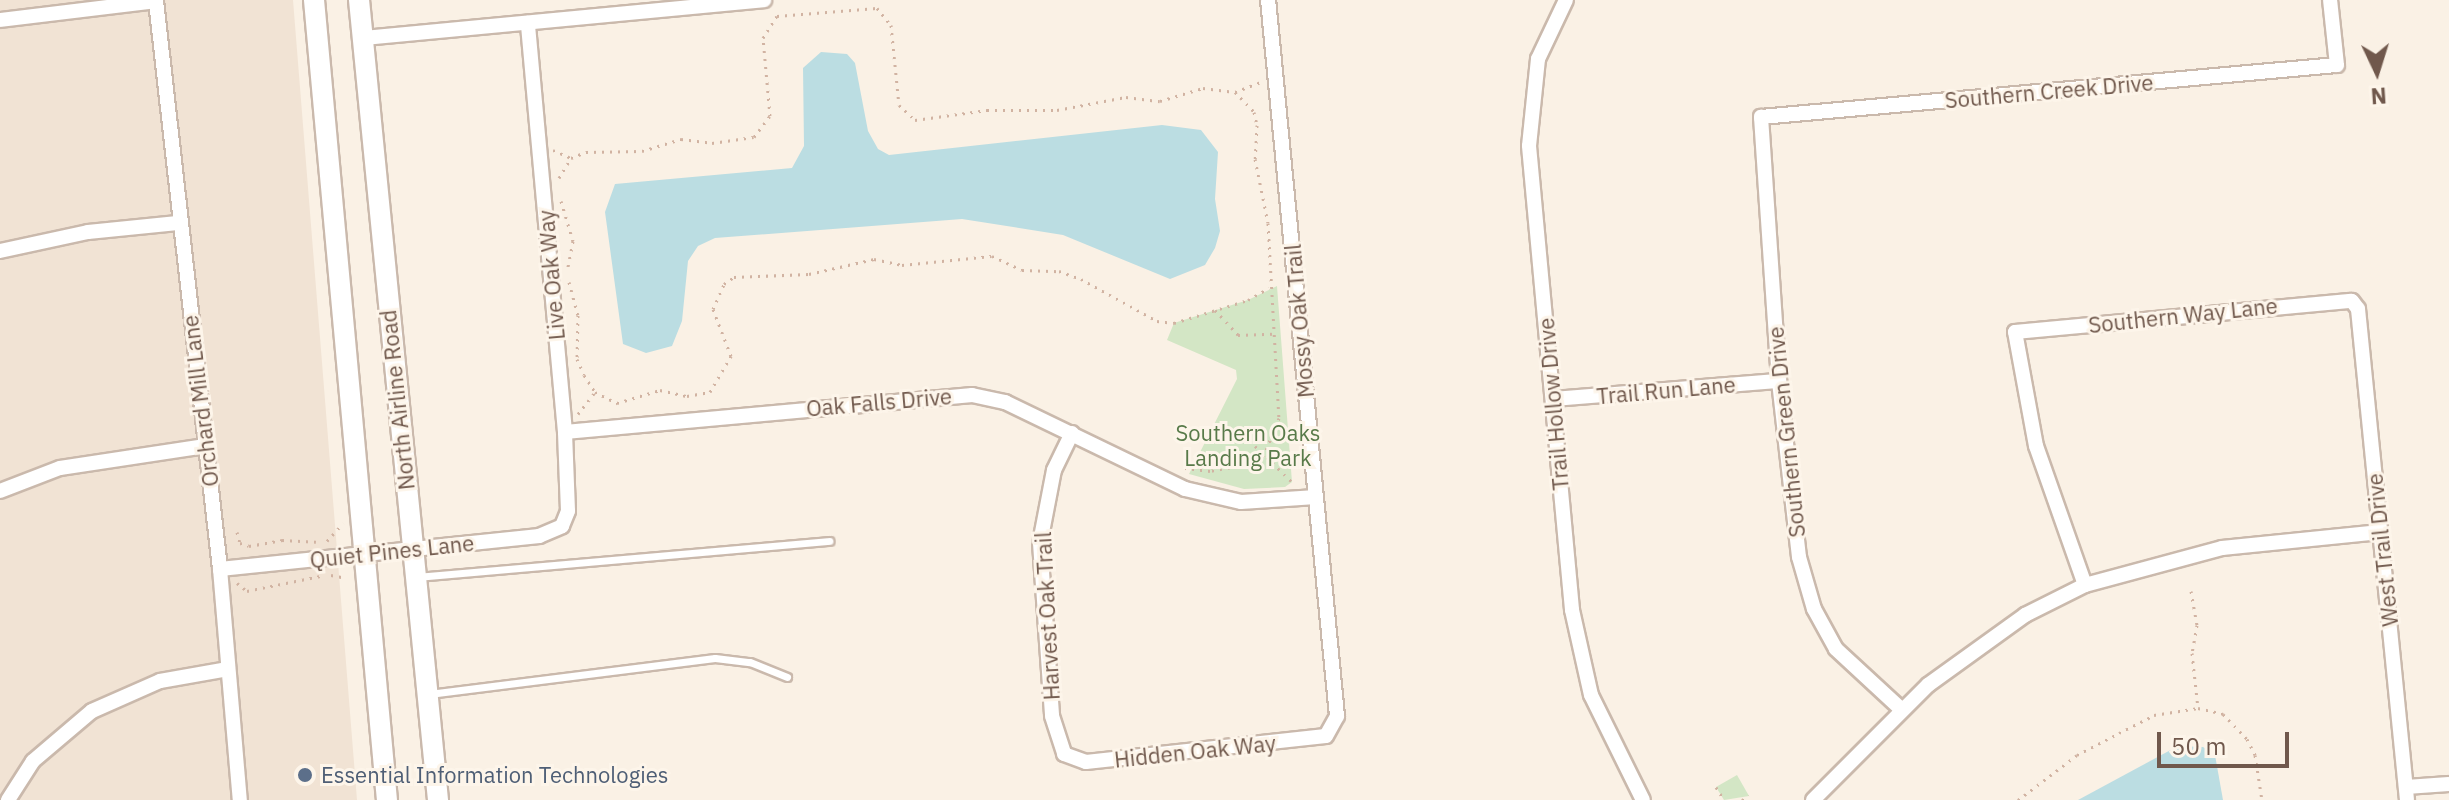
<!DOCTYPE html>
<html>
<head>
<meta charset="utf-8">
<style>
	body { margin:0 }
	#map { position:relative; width:2449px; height:800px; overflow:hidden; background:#faf1e5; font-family:"IBM Plex Sans",sans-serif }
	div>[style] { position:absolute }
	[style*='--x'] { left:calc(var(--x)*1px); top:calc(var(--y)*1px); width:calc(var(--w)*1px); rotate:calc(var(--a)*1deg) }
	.residential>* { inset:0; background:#f1e3d4 }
	.green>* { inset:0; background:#d3e6c5 }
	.water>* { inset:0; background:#bbdde2 }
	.path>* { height:3px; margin-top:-1.5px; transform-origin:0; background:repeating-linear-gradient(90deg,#d1b3a2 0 2px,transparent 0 8px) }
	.roads { filter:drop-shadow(2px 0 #cab9ac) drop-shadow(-2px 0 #cab9ac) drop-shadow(0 2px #cab9ac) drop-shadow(0 -2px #cab9ac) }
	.service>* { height:7px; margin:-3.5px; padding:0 3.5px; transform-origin:3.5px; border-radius:3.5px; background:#fff }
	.minor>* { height:14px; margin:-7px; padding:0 7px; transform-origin:7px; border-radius:7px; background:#fff }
	.secondary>* { height:20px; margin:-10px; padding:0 10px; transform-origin:10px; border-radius:10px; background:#fff }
	.dots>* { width:22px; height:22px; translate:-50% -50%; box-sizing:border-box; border:4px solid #fdf5ea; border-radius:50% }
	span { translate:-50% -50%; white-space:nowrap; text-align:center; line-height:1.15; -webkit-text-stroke:6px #fdf5ea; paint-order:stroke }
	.street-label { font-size:22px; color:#70584c }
	.park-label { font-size:22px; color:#587a49 }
	.service-label { font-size:22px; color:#4e5e75 }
	.left { translate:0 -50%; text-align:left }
	.north { position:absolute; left:2337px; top:32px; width:80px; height:80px; -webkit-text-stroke:6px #fdf5ea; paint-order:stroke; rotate:176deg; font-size:22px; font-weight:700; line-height:32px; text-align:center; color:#70584c }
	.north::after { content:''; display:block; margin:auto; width:28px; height:36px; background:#70584c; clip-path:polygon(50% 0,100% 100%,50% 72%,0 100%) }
	.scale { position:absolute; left:2157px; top:732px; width:132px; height:36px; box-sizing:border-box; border:4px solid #70584c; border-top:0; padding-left:10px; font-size:24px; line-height:28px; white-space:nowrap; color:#70584c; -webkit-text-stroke:6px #fdf5ea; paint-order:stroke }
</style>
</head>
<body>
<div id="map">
	<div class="residential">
		<div style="clip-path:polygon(0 0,293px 0,357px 800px,0 800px)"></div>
	</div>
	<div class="green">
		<div style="clip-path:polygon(1277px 286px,1292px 482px,1285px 487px,1244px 489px,1189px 474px,1237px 379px,1236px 370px,1167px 340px,1174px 323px,1248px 300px)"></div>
		<div style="clip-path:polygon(1737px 775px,1749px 796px,1724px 800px,1716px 787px)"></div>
	</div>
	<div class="water">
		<div style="clip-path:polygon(821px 52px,847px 54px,855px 63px,868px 131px,878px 149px,889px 155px,1162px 125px,1201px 130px,1218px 152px,1215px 199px,1220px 231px,1215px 248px,1205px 265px,1170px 279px,1063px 235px,962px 219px,715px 238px,698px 246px,688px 261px,682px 321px,672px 346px,646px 353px,623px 344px,605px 212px,615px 184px,792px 168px,804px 146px,803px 68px)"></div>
		<div style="clip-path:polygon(2178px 746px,2203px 747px,2215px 755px,2223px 800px,2078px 800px)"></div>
	</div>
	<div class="path">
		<div style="--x:1235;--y:92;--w:28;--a:-21"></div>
		<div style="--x:553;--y:150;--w:20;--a:24"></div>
		<div style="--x:559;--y:178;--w:23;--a:-59"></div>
		<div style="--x:571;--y:158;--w:16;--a:-22"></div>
		<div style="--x:586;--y:152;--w:56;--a:-1"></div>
		<div style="--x:642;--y:151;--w:41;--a:-17.1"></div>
		<div style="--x:681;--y:139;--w:31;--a:7"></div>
		<div style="--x:712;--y:143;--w:42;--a:-8.1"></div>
		<div style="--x:754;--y:137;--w:26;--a:-53"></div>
		<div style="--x:770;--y:116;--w:78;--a:-95.1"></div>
		<div style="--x:763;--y:38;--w:26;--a:-58"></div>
		<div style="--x:777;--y:16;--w:100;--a:-4.6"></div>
		<div style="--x:877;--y:8;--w:22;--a:51"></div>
		<div style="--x:891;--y:25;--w:80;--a:84.3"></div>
		<div style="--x:899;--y:105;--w:22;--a:43"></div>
		<div style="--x:915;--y:120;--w:73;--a:-7.9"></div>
		<div style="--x:987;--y:110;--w:70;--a:0"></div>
		<div style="--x:1057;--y:110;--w:70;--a:-10.7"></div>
		<div style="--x:1126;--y:97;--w:34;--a:7"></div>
		<div style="--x:1160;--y:101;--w:45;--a:-16.8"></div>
		<div style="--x:1203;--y:88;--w:32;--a:7"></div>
		<div style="--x:1235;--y:92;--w:28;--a:46"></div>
		<div style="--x:1254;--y:112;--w:13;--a:77"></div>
		<div style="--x:1257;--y:125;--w:34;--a:93"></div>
		<div style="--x:1255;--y:159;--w:65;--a:78.5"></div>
		<div style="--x:1268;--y:223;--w:195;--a:86.8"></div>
		<div style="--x:1279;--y:418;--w:40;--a:112"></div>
		<div style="--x:1264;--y:455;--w:14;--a:144"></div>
		<div style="--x:1253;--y:463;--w:44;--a:169.5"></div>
		<div style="--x:1210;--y:471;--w:25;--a:-173"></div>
		<div style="--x:561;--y:201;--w:42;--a:73.3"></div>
		<div style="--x:573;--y:241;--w:31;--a:101"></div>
		<div style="--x:569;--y:282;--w:34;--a:75"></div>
		<div style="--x:578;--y:315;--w:44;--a:91.3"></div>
		<div style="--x:577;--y:359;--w:17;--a:66"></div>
		<div style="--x:584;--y:375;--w:20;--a:57"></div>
		<div style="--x:595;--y:392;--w:25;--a:27"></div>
		<div style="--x:617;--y:403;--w:45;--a:-16.8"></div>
		<div style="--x:660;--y:390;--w:28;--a:13"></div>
		<div style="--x:687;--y:396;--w:23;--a:-10"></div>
		<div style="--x:710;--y:392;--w:42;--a:-59.7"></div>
		<div style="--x:731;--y:356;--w:50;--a:-111"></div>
		<div style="--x:713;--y:309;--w:27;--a:-66"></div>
		<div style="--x:724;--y:284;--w:12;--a:-35"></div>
		<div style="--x:734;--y:277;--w:75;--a:-2.3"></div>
		<div style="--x:809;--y:274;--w:67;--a:-13"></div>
		<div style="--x:874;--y:259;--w:29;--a:12"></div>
		<div style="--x:902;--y:265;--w:90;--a:-5.7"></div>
		<div style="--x:992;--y:256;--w:33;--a:25"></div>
		<div style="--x:1022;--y:270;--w:37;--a:2"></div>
		<div style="--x:1059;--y:271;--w:23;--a:20"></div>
		<div style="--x:1081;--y:279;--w:87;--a:28.9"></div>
		<div style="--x:1157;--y:321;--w:17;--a:7"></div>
		<div style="--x:1174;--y:323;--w:77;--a:-17.3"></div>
		<div style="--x:1248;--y:300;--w:24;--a:-30"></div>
		<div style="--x:1215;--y:310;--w:34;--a:47"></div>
		<div style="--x:1238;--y:335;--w:34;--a:-2"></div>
		<div style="--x:578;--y:414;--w:28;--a:-52"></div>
		<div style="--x:1255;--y:446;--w:52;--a:44.2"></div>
		<div style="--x:237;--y:532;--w:11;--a:75"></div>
		<div style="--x:240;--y:543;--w:9;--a:18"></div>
		<div style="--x:249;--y:546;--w:34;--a:-10"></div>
		<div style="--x:282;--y:540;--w:34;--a:3"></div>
		<div style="--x:327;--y:541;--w:24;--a:-48"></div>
		<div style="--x:331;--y:575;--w:16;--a:11"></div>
		<div style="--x:237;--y:583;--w:13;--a:39"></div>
		<div style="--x:247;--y:591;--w:75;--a:-11.6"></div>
		<div style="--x:2191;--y:591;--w:35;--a:80"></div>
		<div style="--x:2197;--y:625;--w:28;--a:100"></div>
		<div style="--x:2192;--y:653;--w:55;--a:83.8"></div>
		<div style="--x:1716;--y:787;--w:15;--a:58"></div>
		<div style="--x:1742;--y:800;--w:8;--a:-30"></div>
		<div style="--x:2018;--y:800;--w:74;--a:-37.3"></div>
		<div style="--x:2077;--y:755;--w:47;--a:-27.6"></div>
		<div style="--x:2119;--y:733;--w:39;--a:-27"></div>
		<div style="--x:2154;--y:715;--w:45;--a:-9"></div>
		<div style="--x:2198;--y:708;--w:26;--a:13"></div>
		<div style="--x:2223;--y:714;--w:35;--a:46"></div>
		<div style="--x:2247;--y:739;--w:18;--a:63"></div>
		<div style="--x:2255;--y:755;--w:46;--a:81.2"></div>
	</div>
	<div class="roads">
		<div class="service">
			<div style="--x:417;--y:577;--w:414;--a:-5"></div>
			<div style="--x:429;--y:694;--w:288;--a:-7.2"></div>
			<div style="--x:715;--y:658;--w:35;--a:7"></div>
			<div style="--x:750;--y:662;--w:40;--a:22"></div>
		</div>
		<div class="minor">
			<div style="--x:1566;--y:0;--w:65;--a:115.4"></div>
			<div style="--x:1538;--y:59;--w:87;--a:95.9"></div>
			<div style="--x:1529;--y:146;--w:466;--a:84.7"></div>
			<div style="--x:1572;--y:610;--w:87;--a:77.4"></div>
			<div style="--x:1591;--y:695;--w:117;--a:63.7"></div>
			<div style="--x:0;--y:20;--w:157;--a:-6.9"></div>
			<div style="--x:156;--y:1;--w:572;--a:83.57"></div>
			<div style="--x:220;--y:569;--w:232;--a:85.1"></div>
			<div style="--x:363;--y:38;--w:403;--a:-5.4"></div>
			<div style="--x:0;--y:251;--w:90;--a:-12.2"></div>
			<div style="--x:88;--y:232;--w:90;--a:-5.7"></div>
			<div style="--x:1554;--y:399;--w:226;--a:-4.6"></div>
			<div style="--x:565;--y:432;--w:409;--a:-5.2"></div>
			<div style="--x:972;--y:395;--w:34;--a:12"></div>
			<div style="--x:1005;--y:402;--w:200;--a:25.8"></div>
			<div style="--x:1185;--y:489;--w:57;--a:13.1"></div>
			<div style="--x:1241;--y:502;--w:75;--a:-3.8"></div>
			<div style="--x:1072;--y:433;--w:41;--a:115.9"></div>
			<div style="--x:1054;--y:470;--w:74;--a:100.9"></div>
			<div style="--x:1040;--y:543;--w:173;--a:86"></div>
			<div style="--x:1052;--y:716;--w:40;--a:72"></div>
			<div style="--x:1064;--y:754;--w:23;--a:20"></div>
			<div style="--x:1086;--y:762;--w:241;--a:-6.2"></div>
			<div style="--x:1326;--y:736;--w:23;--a:-61"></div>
			<div style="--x:1337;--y:716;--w:719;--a:-95.5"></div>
			<div style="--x:0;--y:491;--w:64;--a:-21"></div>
			<div style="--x:60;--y:468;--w:147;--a:-8.6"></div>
			<div style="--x:220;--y:569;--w:321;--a:-5.9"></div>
			<div style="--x:539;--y:536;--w:25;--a:-23"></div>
			<div style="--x:562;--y:526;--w:16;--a:-68"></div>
			<div style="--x:568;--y:511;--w:79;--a:-92.2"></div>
			<div style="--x:565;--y:432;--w:411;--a:-95.2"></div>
			<div style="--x:2085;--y:585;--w:147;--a:-109.4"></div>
			<div style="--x:2036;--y:446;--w:116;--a:-100.4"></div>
			<div style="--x:2015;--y:332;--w:338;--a:-5.3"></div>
			<div style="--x:2352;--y:301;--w:10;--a:53"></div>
			<div style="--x:2358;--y:309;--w:493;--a:84.3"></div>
			<div style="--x:1902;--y:710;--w:90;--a:-137.3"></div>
			<div style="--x:1836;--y:649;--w:46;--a:-118.8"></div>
			<div style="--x:1814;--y:609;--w:54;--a:-106.1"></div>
			<div style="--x:1799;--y:557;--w:177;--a:-96.5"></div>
			<div style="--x:1779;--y:381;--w:265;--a:-93.9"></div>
			<div style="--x:1761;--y:117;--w:578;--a:-5.16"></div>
			<div style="--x:2337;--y:65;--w:65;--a:-96.1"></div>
			<div style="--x:2406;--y:787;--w:43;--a:-4"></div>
			<div style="--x:8;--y:800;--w:46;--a:-57.3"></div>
			<div style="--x:33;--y:761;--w:77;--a:-40.3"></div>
			<div style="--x:92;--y:711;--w:74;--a:-23.8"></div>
			<div style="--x:160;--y:681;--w:69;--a:-10"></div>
			<div style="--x:1813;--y:800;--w:163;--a:-45"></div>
			<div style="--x:1928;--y:685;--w:120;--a:-35.8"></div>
			<div style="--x:2025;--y:615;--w:67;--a:-26.6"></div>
			<div style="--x:2085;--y:585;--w:142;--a:-15.1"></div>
			<div style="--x:2222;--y:548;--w:159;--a:-5.8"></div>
		</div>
		<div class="secondary">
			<div style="--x:314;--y:0;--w:803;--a:84.79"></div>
			<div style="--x:359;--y:0;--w:804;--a:84.36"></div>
		</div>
	</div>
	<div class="dots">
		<div style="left:305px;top:775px;background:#5c6f8a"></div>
	</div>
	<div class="street-label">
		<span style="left:2049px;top:91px;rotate:-5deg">Southern Creek Drive</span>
		<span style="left:551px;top:275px;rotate:-95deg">Live Oak Way</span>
		<span style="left:2183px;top:315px;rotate:-6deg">Southern Way Lane</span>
		<span style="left:1299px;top:321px;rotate:-95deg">Mossy Oak Trail</span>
		<span style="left:1666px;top:390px;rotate:-5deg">Trail Run Lane</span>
		<span style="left:397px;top:400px;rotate:-96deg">North Airline Road</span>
		<span style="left:200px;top:401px;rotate:-97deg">Orchard Mill Lane</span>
		<span style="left:879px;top:402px;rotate:-5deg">Oak Falls Drive</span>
		<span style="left:1553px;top:404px;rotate:-95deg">Trail Hollow Drive</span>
		<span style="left:1786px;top:432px;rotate:-96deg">Southern Green Drive</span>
		<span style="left:2382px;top:550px;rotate:-96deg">West Trail Drive</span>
		<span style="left:392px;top:551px;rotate:-6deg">Quiet Pines Lane</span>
		<span style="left:1047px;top:616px;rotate:-93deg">Harvest Oak Trail</span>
		<span style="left:1195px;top:751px;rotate:-6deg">Hidden Oak Way</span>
	</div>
	<div class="park-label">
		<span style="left:1248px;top:445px">Southern Oaks<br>Landing Park</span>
	</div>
	<div class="service-label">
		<span class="left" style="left:321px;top:775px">Essential Information Technologies</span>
	</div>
	<div class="north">N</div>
	<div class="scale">50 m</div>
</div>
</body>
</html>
